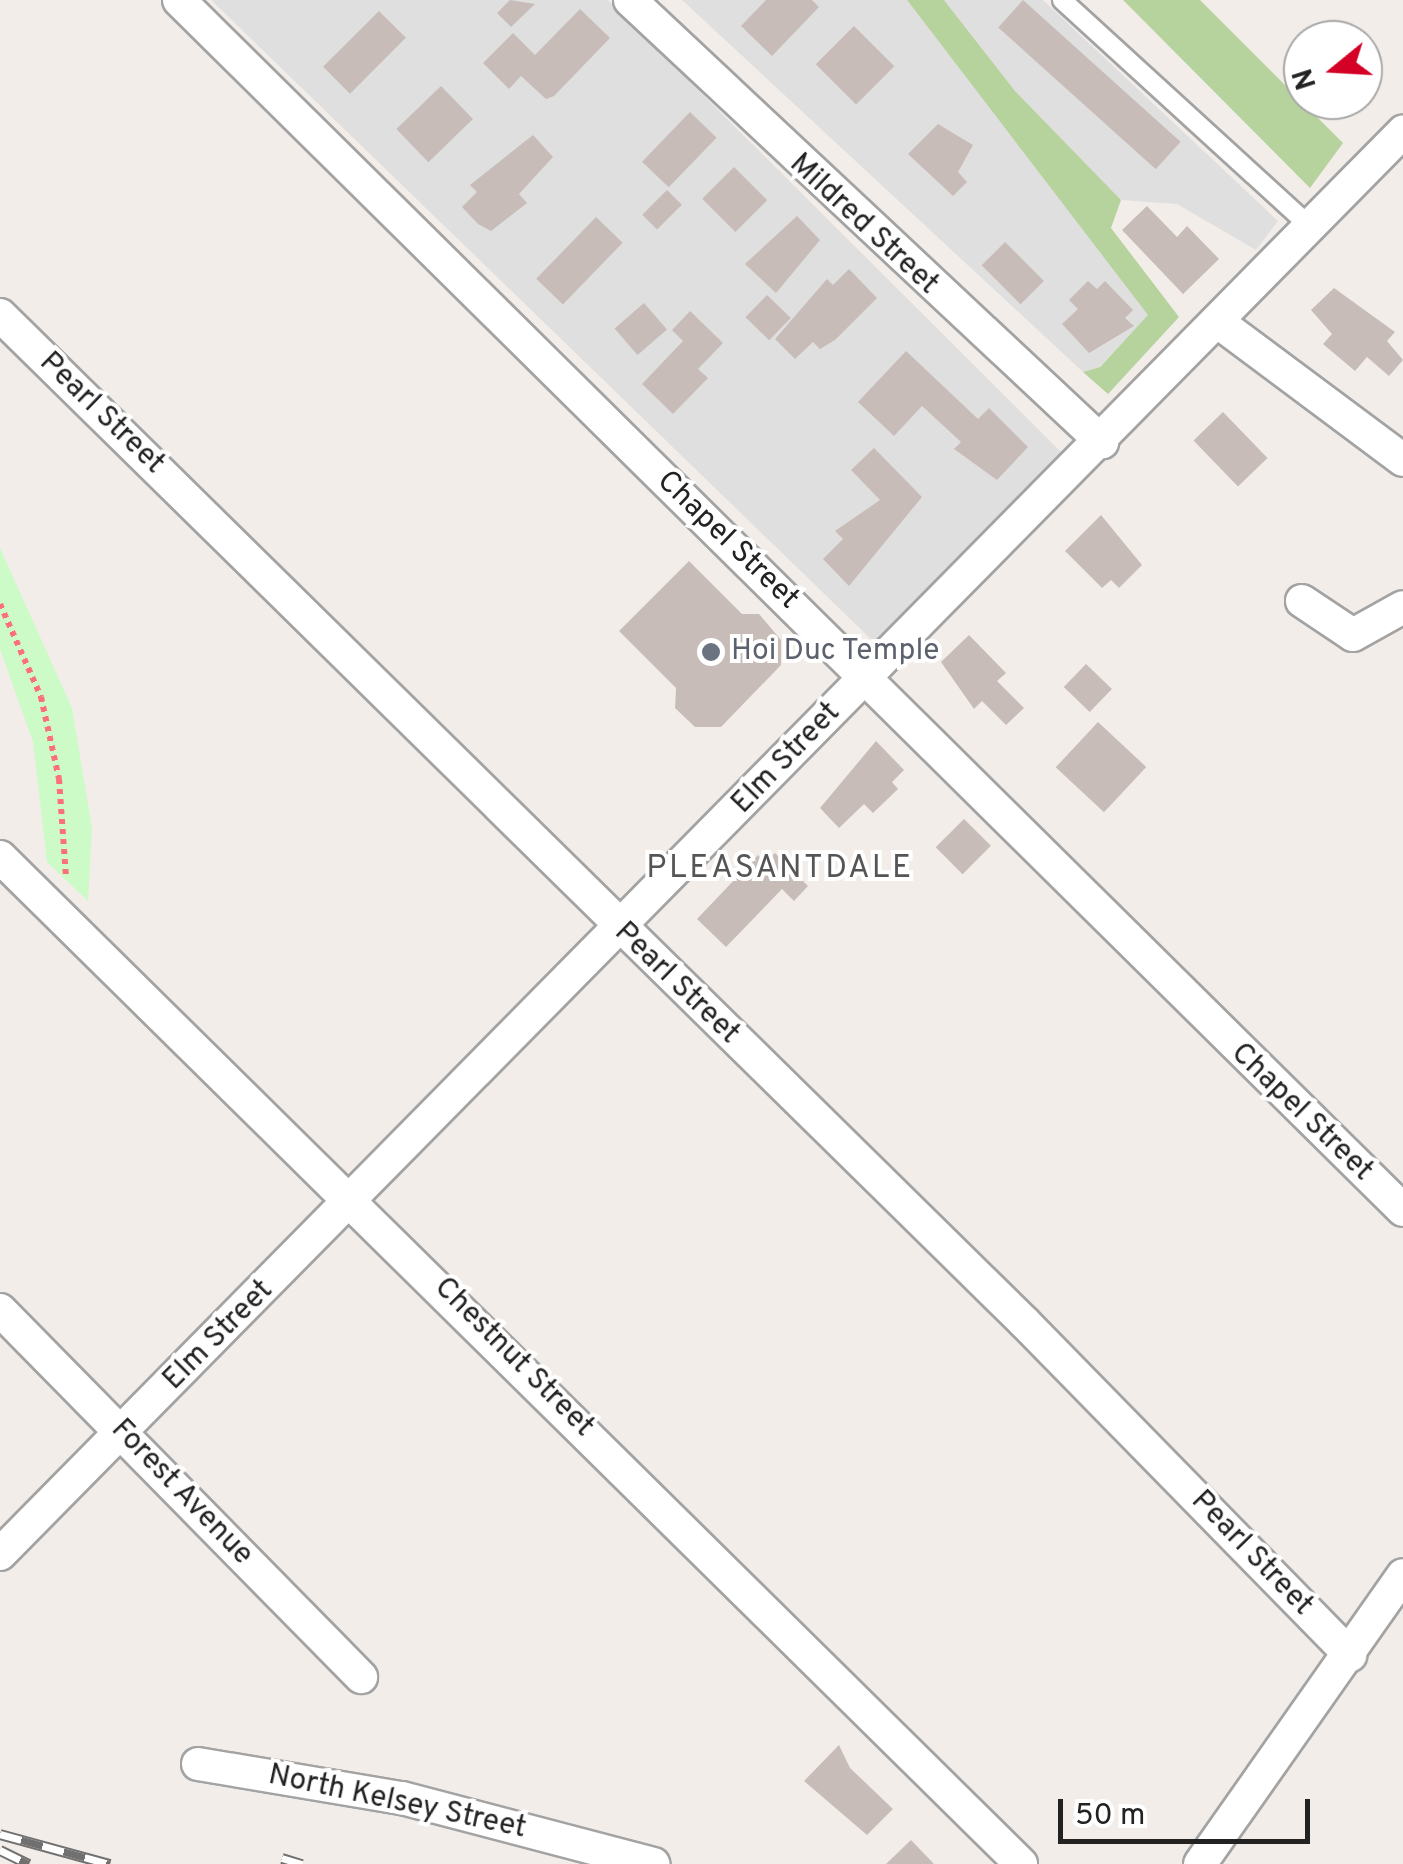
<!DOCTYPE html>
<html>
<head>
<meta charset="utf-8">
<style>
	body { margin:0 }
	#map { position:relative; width:1403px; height:1864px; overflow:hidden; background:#f2ede9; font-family:Overpass,sans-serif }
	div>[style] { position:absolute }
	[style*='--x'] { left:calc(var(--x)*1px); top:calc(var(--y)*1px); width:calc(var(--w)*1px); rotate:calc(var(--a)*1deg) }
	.residential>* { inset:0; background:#e0dfdf }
	.forest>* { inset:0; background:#b6d29d }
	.park>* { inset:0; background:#ccfbc7 }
	.building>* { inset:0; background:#c7bcb8; transform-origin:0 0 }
	.path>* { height:6px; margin-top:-3px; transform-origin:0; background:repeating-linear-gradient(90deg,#fc707b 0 5px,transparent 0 10px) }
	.roads { filter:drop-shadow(2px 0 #a3a3a3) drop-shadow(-2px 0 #a3a3a3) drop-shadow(0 2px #a3a3a3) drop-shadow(0 -2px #a3a3a3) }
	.lane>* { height:18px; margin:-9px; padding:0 9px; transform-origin:9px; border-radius:9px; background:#fff }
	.street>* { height:32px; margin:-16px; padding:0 16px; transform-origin:16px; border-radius:16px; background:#fff }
	.rail>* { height:11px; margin-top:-5.5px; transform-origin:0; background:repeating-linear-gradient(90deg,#fff 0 22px,#707070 0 44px); box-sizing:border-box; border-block:2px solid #707070 }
	.dots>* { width:28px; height:28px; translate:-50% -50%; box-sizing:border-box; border:5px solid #fff; border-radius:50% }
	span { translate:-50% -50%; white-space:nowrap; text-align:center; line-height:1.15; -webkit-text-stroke:8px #fff; paint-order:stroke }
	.street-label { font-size:30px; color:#222 }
	.worship-label { font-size:30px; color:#5b616d }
	.left { translate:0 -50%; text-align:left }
	.neighbourhood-label { font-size:32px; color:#555; letter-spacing:2.5px }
	.north { position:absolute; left:1283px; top:20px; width:100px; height:100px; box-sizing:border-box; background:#fff; border:2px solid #a7a7a7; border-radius:50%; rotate:252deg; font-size:28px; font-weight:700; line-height:40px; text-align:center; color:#222 }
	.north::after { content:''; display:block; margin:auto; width:35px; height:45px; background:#d40026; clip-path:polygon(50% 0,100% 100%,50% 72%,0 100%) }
	.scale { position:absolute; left:1058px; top:1799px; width:252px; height:45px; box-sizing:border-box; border:5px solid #222; border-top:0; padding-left:12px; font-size:30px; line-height:35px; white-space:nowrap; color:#222; -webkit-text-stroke:8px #fff; paint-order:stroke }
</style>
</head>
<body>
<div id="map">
	<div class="residential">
		<div style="clip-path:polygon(211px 0,608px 0,1065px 456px,875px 643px)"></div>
		<div style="clip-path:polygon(682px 0,907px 0,1149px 315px,1099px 367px,1083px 372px)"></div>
		<div style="clip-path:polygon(944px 0,1043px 0,1278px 221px,1256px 250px,1177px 204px,1121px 200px,1015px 91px)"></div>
	</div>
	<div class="forest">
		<div style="clip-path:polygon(907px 0,944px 0,1015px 91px,1121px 200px,1111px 228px,1179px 317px,1108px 394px,1083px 372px,1100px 367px,1148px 315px)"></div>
		<div style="clip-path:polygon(1123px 0,1200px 0,1343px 143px,1310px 188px)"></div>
	</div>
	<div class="park">
		<div style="clip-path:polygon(0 548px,72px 708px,92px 828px,88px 901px,47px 862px,33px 742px,0 649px)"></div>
	</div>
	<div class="building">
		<div style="clip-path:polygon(510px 0,535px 4px,511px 27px,497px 13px)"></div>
		<div style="clip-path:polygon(766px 0,812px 0,819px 7px,772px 56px,741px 26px)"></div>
		<div style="left:1023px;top:0;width:212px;height:37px;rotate:42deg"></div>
		<div style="clip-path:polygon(580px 9px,610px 38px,554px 96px,546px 99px,521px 76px,509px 89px,483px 63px,513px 33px,535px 55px)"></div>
		<div style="left:379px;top:11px;width:38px;height:79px;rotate:45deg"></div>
		<div style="left:854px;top:26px;width:57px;height:54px;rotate:45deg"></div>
		<div style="left:441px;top:86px;width:46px;height:62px;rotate:46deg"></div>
		<div style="left:690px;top:112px;width:37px;height:69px;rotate:44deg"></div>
		<div style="clip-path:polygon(938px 124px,973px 145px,958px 172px,967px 182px,953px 196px,908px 154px)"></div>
		<div style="clip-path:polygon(533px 135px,553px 157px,519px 194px,527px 203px,491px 231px,478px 224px,462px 207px,477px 192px,470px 185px)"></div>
		<div style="left:734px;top:167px;width:47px;height:45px;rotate:45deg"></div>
		<div style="left:667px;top:190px;width:21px;height:35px;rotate:45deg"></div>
		<div style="clip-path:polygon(1147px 206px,1177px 237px,1187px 226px,1219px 259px,1183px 294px,1122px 230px)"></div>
		<div style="clip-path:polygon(797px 216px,820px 240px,776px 293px,745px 264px)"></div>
		<div style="left:596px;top:217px;width:37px;height:86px;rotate:44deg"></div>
		<div style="left:1005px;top:242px;width:55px;height:33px;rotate:45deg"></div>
		<div style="clip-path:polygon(849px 269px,877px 298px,835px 340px,820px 349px,813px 342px,795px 359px,775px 339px,827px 279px,833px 285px)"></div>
		<div style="clip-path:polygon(1088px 281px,1097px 289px,1105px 281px,1133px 310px,1125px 318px,1134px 326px,1089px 353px,1062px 324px,1078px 309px,1069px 300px)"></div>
		<div style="clip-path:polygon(1334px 288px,1395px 332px,1387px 341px,1403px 360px,1389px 376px,1367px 357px,1355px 371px,1323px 344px,1332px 334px,1311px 310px)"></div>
		<div style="left:767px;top:295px;width:33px;height:31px;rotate:44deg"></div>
		<div style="left:644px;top:303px;width:35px;height:39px;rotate:49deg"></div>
		<div style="clip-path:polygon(690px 311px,723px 343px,698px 369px,708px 378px,673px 414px,642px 384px,683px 341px,672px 330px)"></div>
		<div style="clip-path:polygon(906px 351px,978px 419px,989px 408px,1028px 447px,997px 480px,954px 449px,961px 442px,922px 406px,894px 436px,858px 402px)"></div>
		<div style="left:1223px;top:412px;width:64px;height:41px;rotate:46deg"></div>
		<div style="clip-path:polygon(874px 448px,922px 497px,849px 586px,823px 559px,843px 539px,835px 531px,880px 500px,851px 470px)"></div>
		<div style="clip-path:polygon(1101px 515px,1142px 565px,1119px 588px,1111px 580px,1102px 588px,1065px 551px)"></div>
		<div style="clip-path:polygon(689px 561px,742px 614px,759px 614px,781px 640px,781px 665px,721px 727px,695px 727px,675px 708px,676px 688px,619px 631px)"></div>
		<div style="clip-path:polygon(969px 635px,1006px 673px,997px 681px,1024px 708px,1006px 725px,982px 701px,974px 709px,941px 662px)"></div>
		<div style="left:1086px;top:664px;width:36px;height:32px;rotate:44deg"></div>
		<div style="left:1098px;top:722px;width:66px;height:62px;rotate:43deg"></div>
		<div style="clip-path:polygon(876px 741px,904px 770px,892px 782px,898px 789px,873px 813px,864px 804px,839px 828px,820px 808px)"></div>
		<div style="left:964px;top:819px;width:38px;height:40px;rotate:45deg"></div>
		<div style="clip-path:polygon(775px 853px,808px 886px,794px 901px,782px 889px,726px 947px,697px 919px,758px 855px,765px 863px)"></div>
		<div style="clip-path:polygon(839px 1745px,850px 1768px,893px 1809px,867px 1835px,804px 1781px)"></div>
		<div style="clip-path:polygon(911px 1840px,934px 1864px,886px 1864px)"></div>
	</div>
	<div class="path">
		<div style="--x:0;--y:604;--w:102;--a:66.2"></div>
		<div style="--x:41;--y:697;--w:84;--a:77.6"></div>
		<div style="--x:59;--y:779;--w:98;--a:85.9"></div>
	</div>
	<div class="roads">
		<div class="lane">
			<div style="--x:1062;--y:0;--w:337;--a:42.4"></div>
		</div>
		<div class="street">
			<div style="--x:179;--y:0;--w:1721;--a:44.67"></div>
			<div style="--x:630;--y:0;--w:647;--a:43.12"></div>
			<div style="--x:0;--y:315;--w:1438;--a:44.52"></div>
			<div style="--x:1025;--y:1323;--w:465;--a:45.6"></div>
			<div style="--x:1218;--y:322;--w:231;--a:36.7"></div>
			<div style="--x:1302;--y:601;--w:61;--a:33.7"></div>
			<div style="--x:1353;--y:635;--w:57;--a:-29.2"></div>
			<div style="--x:0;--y:857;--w:1434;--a:44.6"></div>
			<div style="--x:0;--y:1310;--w:515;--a:45.47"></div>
			<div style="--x:0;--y:1554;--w:1998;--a:-45.39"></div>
			<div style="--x:198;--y:1764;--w:207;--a:9.5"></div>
			<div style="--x:402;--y:1798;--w:260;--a:14.7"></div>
			<div style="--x:1200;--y:1864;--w:353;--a:-54.9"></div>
		</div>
	</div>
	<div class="rail">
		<div style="--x:0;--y:1834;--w:114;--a:15.3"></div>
		<div style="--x:0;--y:1850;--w:32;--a:26"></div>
		<div style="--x:282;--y:1858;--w:21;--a:17"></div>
	</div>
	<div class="dots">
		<div style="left:711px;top:652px;background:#6b7280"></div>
	</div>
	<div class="street-label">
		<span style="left:863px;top:225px;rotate:43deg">Mildred Street</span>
		<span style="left:101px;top:414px;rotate:44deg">Pearl Street</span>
		<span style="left:727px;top:541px;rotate:44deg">Chapel Street</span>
		<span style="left:787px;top:759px;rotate:-46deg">Elm Street</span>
		<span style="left:676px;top:984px;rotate:44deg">Pearl Street</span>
		<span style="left:1301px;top:1113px;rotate:44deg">Chapel Street</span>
		<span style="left:219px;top:1336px;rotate:-45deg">Elm Street</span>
		<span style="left:513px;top:1358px;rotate:45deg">Chestnut Street</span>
		<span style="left:181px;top:1493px;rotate:46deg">Forest Avenue</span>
		<span style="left:1251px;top:1554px;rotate:46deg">Pearl Street</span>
		<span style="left:397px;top:1803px;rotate:12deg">North Kelsey Street</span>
	</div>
	<div class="worship-label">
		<span class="left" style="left:731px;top:652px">Hoi Duc Temple</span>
	</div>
	<div class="neighbourhood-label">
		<span style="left:780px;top:869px">PLEASANTDALE</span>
	</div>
	<div class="north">N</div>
	<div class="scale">50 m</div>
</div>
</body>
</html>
